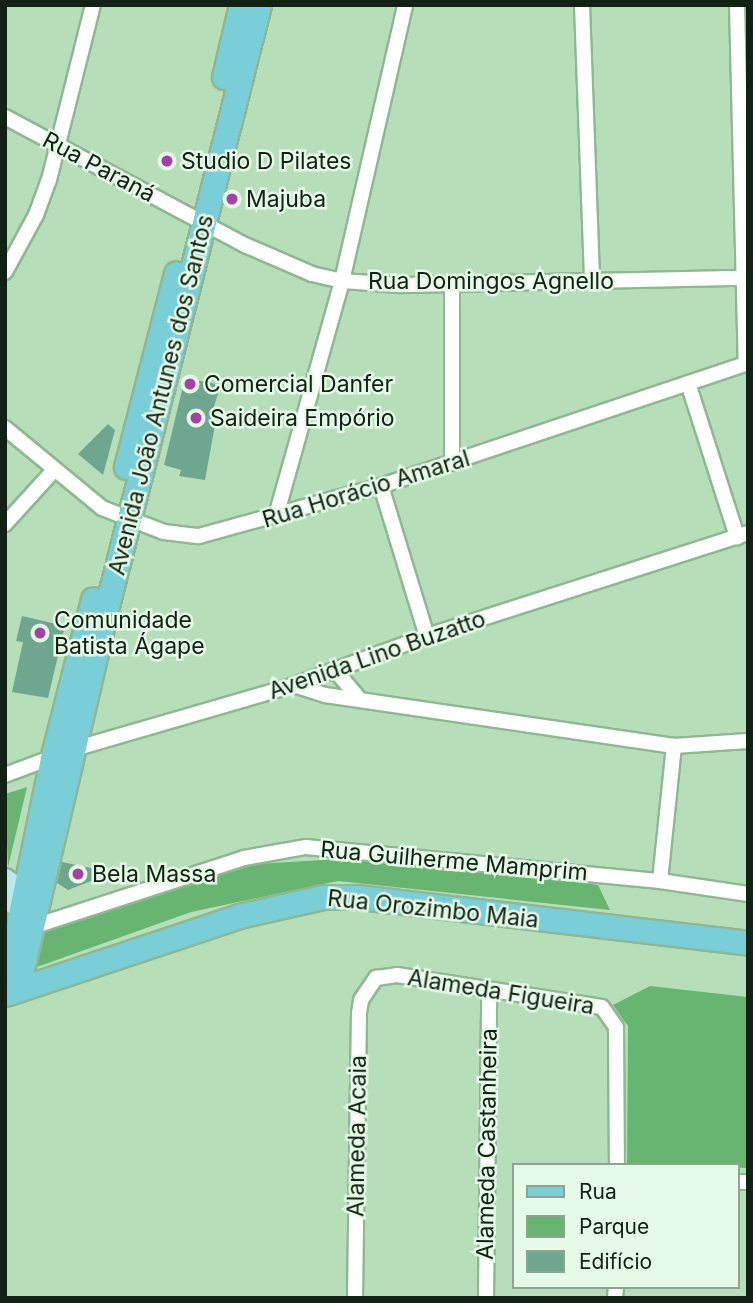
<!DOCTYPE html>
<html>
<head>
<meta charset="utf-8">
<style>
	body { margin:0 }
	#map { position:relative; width:753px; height:1303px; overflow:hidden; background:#b6dfb9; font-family:Inter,sans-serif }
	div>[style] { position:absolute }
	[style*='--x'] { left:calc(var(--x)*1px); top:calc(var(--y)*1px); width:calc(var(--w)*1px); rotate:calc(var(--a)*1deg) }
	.green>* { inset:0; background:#68b572 }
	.building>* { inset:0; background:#6fa690 }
	.roads { filter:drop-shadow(2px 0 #8fb793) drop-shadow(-2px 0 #8fb793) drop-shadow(0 2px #8fb793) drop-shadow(0 -2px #8fb793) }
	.street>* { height:14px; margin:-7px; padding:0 7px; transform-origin:7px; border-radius:7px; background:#fff }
	.secondary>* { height:19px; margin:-9.5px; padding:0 9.5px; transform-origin:9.5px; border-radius:9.5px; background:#bce7eb }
	.primary>* { height:23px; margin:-11.5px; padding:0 11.5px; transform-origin:11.5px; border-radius:11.5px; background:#7aced7 }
	.dots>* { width:19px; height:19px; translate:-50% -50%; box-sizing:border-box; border:4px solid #e5fae7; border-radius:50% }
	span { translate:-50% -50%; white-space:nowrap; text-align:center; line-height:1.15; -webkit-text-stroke:5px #e5fae7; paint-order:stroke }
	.poi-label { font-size:23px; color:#112113 }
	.left { translate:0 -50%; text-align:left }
	.street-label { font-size:23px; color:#112113 }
	.frame { position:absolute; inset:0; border:7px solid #112113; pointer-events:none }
	.legend { position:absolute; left:512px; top:1163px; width:228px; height:126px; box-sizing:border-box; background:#e5fae7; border:2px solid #90a392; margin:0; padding:9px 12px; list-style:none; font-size:21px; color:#112113 }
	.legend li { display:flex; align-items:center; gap:14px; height:35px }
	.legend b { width:35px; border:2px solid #90a392 }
</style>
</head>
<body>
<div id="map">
	<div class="green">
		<div style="clip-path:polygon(27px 787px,8px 867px,5px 794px)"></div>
		<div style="clip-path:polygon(339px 859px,425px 862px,598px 885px,610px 910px,338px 881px,191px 912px,37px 967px,40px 931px,257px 864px)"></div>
		<div style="clip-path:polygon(650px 986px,748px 997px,748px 1168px,627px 1165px,628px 1026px,613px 1005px)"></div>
	</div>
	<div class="building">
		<div style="clip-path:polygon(185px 378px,221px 385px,212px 412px,217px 414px,205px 480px,179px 476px,181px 470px,164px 465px)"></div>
		<div style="clip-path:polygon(108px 424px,115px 430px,103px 475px,78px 454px)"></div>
		<div style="clip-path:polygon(22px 616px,65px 626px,48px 698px,12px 692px,23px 642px,16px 641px)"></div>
		<div style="clip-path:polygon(62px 862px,96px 869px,99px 878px,68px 890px,57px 883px)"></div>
	</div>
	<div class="roads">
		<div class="street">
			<div style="--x:582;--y:5;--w:276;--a:87.9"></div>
			<div style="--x:737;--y:5;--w:359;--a:88.6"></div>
			<div style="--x:5;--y:117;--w:272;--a:28.1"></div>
			<div style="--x:245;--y:245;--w:73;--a:23.4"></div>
			<div style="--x:312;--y:274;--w:31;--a:13"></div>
			<div style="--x:342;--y:281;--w:58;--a:3.9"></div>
			<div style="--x:400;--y:285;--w:348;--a:-1.2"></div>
			<div style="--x:5;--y:272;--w:65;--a:-61.5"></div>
			<div style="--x:36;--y:215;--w:37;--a:-70"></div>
			<div style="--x:49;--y:180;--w:180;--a:-75.9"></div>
			<div style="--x:452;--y:284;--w:179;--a:90"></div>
			<div style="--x:688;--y:383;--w:162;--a:72.3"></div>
			<div style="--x:5;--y:428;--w:126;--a:39.5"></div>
			<div style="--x:102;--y:508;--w:66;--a:21.2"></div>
			<div style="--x:164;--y:532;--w:35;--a:7"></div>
			<div style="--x:199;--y:536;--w:189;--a:-15.4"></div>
			<div style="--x:381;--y:486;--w:387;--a:-18.5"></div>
			<div style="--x:381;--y:486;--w:157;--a:73"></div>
			<div style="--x:276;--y:516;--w:244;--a:-74.3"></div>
			<div style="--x:342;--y:281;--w:283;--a:-77.1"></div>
			<div style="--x:5;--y:524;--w:74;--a:-47.7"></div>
			<div style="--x:335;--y:670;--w:35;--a:50"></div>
			<div style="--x:294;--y:685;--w:33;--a:18"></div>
			<div style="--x:325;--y:695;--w:353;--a:8.3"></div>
			<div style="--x:674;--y:746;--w:74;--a:-3.9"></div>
			<div style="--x:5;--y:775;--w:74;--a:-20.6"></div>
			<div style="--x:74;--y:749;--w:229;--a:-16.2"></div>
			<div style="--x:294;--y:685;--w:142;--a:-20.2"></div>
			<div style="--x:427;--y:636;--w:337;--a:-17.8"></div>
			<div style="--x:660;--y:881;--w:136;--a:-84.1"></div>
			<div style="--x:29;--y:928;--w:226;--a:-18"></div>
			<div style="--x:244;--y:858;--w:63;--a:-10.1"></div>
			<div style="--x:306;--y:847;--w:356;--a:5.5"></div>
			<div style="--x:660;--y:881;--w:89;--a:8.4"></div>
			<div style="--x:737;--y:1182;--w:11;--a:0"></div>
			<div style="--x:355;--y:1298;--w:285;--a:-89.2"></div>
			<div style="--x:359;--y:1013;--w:13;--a:-81"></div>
			<div style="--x:361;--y:1000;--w:27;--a:-56"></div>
			<div style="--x:376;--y:978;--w:21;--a:-8"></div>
			<div style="--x:397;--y:975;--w:207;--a:8.9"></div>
			<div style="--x:602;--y:1007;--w:24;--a:55"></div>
			<div style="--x:616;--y:1027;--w:138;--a:89.6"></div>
			<div style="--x:486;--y:1298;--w:308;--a:-89.4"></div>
			<div style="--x:615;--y:1298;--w:11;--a:-85"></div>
		</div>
		<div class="secondary">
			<div style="--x:5;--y:878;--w:38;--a:37"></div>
			<div style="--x:5;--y:897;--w:34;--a:40"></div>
		</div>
		<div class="primary">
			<div style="--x:224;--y:77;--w:74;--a:-76.7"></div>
			<div style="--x:126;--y:467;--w:200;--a:-75.5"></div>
			<div style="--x:7;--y:978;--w:224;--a:-78.4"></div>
			<div style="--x:52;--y:759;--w:165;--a:-75.6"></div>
			<div style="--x:17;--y:990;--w:378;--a:-76.8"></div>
			<div style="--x:103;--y:622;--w:636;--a:-75.81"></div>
			<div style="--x:5;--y:994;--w:247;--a:-18.4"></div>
			<div style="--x:239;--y:916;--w:86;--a:-12.7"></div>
			<div style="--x:323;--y:897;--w:35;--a:0"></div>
			<div style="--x:358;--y:897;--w:393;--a:6.7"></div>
		</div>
	</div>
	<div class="dots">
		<div style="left:167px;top:161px;background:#a440a6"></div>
		<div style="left:232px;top:199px;background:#a440a6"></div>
		<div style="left:190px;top:384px;background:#a440a6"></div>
		<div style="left:196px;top:418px;background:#a440a6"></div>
		<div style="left:40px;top:633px;background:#a440a6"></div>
		<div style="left:78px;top:874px;background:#a440a6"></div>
	</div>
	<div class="poi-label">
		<span class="left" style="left:181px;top:161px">Studio D Pilates</span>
		<span class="left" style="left:246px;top:199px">Majuba</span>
		<span class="left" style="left:204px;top:384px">Comercial Danfer</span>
		<span class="left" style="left:210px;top:418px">Saideira Empório</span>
		<span class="left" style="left:54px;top:633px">Comunidade<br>Batista Ágape</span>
		<span class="left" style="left:92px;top:874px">Bela Massa</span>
	</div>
	<div class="street-label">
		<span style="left:99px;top:167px;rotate:28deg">Rua Paraná</span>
		<span style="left:491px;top:281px">Rua Domingos Agnello</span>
		<span style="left:161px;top:395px;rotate:-76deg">Avenida João Antunes dos Santos</span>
		<span style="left:366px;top:489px;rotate:-17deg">Rua Horácio Amaral</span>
		<span style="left:377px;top:655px;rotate:-19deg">Avenida Lino Buzatto</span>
		<span style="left:454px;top:861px;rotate:5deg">Rua Guilherme Mamprim</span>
		<span style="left:433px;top:909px;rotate:6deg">Rua Orozimbo Maia</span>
		<span style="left:501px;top:992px;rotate:9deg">Alameda Figueira</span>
		<span style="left:357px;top:1136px;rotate:-89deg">Alameda Acaia</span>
		<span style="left:487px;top:1144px;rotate:-89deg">Alameda Castanheira</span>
	</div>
	<div class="frame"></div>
	<ul class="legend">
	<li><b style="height:9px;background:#7aced7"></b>Rua</li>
	<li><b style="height:19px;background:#68b572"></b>Parque</li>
	<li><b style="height:19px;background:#6fa690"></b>Edifício</li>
	</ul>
</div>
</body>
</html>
